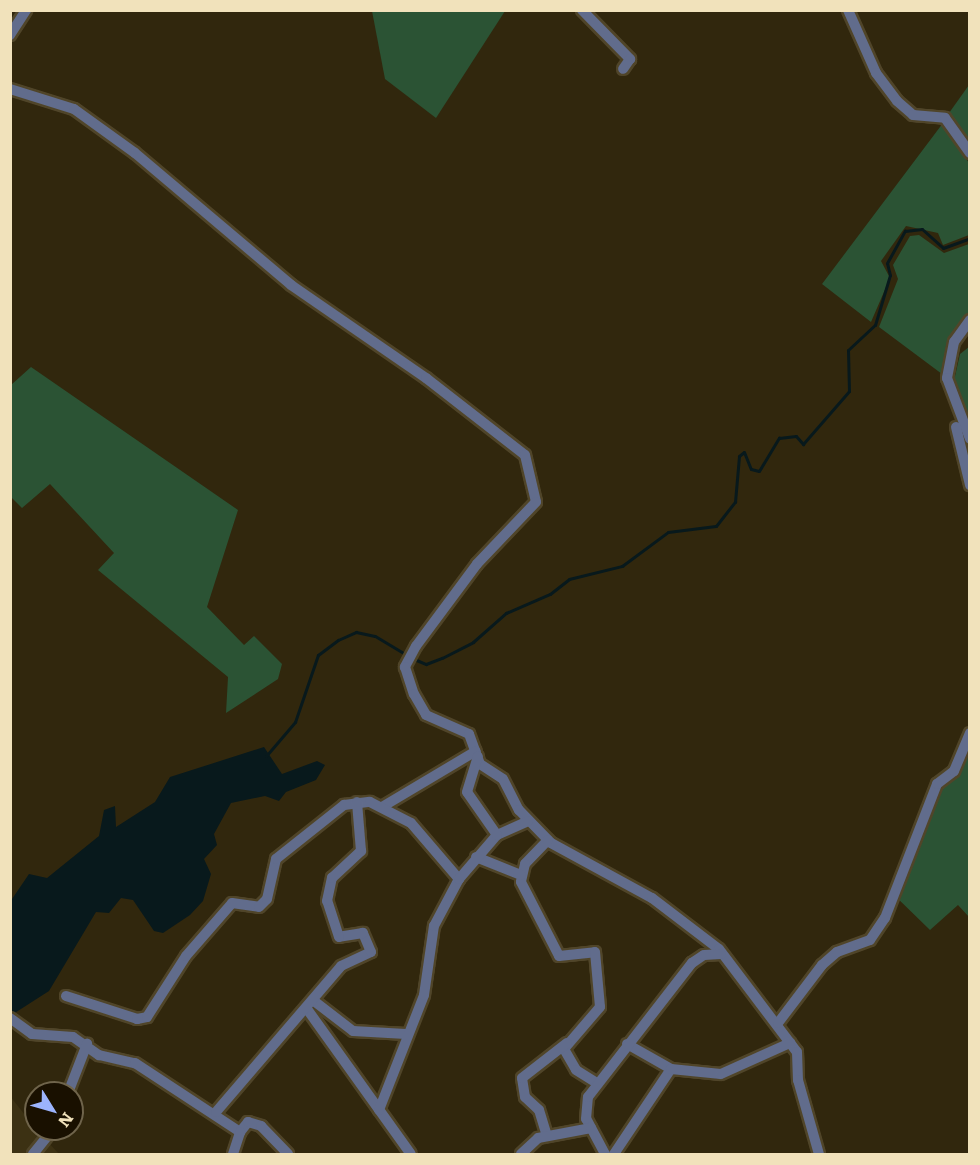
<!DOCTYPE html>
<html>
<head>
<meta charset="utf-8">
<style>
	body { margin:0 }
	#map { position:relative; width:980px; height:1165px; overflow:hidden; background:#31270d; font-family:Literata,serif }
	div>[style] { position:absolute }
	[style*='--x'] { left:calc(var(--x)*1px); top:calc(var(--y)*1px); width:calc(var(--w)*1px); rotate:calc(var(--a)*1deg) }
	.built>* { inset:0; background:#3c3113 }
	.green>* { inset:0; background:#2b5334 }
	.water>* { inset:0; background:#08191c }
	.stream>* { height:3px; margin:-1.5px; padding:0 1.5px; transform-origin:1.5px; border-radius:1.5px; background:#08191c }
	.roads { filter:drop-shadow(2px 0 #504529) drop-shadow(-2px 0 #504529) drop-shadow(0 2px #504529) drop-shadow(0 -2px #504529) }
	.street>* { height:10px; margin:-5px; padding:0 5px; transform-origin:5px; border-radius:5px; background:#616c8c }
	span { translate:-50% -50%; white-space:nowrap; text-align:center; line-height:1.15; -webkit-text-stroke:6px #191000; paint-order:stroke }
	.frame { position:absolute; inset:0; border:12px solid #f1e2bb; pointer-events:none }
	.north { position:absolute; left:24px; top:1081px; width:60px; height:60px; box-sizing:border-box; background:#191000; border:2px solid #6f644b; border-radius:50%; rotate:127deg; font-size:16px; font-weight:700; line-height:24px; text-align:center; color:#f1e2bb }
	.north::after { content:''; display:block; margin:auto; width:21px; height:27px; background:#9cb4fd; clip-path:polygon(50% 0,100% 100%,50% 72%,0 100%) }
</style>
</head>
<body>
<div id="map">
	<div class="built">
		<div style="clip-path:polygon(10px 1096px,36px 1129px,59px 1154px,11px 1154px)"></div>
	</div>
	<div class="green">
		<div style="clip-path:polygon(372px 11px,372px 10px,505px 11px,436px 118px,385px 79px)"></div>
		<div style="clip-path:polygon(969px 85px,969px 145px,949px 113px)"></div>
		<div style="clip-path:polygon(943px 123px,969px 163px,969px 235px,943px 245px,938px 233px,906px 226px,881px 261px,890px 278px,871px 322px,822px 284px)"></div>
		<div style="clip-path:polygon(919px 235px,944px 253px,969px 244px,969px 315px,949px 341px,942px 374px,879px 327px,898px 279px,893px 265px,910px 236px)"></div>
		<div style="clip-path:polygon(969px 347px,969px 427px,951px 394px,960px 354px)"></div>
		<div style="clip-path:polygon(31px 367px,238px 510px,207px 607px,244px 645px,254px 636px,282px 664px,278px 679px,226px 713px,228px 677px,98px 570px,114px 553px,50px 484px,22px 508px,11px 497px,11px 385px)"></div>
		<div style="clip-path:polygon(969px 733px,969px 917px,958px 905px,930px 930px,891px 892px,937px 784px,954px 771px)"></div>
	</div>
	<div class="water">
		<div style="clip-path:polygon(264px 747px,282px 774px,317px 761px,325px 765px,316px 780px,286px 792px,279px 801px,265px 796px,231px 803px,214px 834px,217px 845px,204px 859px,211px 874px,203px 901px,190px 915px,163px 933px,154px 931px,133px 900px,121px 898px,109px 913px,96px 912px,49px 991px,10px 1016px,10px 902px,29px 874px,47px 878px,99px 836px,104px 810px,115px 806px,116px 827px,155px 802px,170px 777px)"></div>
	</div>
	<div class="stream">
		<div style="--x:414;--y:659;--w:13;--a:23"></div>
		<div style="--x:426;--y:664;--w:17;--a:-21"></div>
		<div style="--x:442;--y:658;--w:35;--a:-27"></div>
		<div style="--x:473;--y:642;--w:44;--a:-41.3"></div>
		<div style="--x:506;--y:613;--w:48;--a:-23.4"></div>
		<div style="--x:550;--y:594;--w:24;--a:-38"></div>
		<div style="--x:569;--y:579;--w:55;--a:-13.8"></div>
		<div style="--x:622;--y:566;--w:57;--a:-36.5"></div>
		<div style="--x:668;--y:532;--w:48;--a:-7.1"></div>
		<div style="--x:716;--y:526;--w:31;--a:-52"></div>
		<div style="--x:735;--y:502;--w:46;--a:-85"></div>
		<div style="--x:739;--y:456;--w:6;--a:-39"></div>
		<div style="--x:744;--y:452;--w:18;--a:68"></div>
		<div style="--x:751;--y:469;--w:8;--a:14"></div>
		<div style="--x:759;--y:471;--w:39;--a:-59"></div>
		<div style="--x:779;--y:438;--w:17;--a:-7"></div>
		<div style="--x:796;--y:436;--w:11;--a:49"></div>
		<div style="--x:803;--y:444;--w:70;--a:-49"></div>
		<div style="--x:849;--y:391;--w:41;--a:-91.4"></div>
		<div style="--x:848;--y:350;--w:37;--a:-43"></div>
		<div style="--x:875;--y:325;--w:52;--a:-73.3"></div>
		<div style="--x:890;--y:275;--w:12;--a:-104"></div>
		<div style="--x:887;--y:263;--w:37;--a:-61"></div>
		<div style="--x:905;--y:231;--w:17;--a:-7"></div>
		<div style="--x:922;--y:229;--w:28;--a:42"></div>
		<div style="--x:943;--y:248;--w:29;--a:-20"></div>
		<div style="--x:266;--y:756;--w:45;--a:-49.5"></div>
		<div style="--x:295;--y:722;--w:71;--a:-71.1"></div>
		<div style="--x:318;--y:655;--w:25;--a:-37"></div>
		<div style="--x:338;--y:640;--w:20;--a:-24"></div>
		<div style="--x:356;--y:632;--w:19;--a:12"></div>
		<div style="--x:375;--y:636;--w:39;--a:31"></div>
	</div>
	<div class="roads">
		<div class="street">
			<div style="--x:582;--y:10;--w:69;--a:45.6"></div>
			<div style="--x:630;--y:59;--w:12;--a:125"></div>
			<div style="--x:848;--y:10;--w:69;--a:66"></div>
			<div style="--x:876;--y:73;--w:35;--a:53"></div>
			<div style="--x:897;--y:101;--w:21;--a:41"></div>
			<div style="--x:913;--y:115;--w:32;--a:5"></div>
			<div style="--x:945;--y:118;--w:43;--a:54.5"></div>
			<div style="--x:10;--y:35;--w:30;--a:-57"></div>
			<div style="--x:10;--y:89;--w:67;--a:17.4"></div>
			<div style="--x:74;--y:109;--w:75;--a:35.8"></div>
			<div style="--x:135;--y:153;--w:204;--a:40.2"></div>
			<div style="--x:291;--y:285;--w:164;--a:34.6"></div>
			<div style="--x:426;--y:378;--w:125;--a:37.9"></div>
			<div style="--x:525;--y:455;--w:48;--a:76.8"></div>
			<div style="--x:536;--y:502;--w:86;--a:133.6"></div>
			<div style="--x:477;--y:564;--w:102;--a:126.6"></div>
			<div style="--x:416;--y:646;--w:24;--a:118"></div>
			<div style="--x:405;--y:667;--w:28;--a:72"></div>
			<div style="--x:414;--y:694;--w:24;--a:60"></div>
			<div style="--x:426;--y:715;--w:47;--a:23.8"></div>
			<div style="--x:469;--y:734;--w:32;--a:70"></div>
			<div style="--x:480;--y:764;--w:27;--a:33"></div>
			<div style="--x:503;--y:779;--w:35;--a:63"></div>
			<div style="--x:519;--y:810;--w:46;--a:45.9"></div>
			<div style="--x:551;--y:843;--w:115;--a:28.6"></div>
			<div style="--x:652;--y:898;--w:84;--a:37.3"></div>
			<div style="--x:719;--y:949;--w:129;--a:52.9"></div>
			<div style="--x:797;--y:1052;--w:28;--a:88"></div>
			<div style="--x:798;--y:1080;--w:77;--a:74.2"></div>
			<div style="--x:970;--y:320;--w:27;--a:126"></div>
			<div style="--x:954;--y:342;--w:37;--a:101"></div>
			<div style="--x:947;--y:378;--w:65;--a:69.3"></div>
			<div style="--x:956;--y:427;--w:60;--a:76.4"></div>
			<div style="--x:382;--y:807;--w:109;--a:-30.8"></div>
			<div style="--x:497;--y:835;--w:34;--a:-24"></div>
			<div style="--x:548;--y:840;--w:33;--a:134"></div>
			<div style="--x:525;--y:864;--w:18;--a:103"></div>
			<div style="--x:521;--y:882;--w:83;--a:62.8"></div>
			<div style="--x:559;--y:956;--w:36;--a:-6"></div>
			<div style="--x:595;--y:952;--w:55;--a:84.8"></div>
			<div style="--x:600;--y:1007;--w:55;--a:130.6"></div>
			<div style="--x:564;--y:1049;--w:24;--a:60"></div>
			<div style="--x:576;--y:1070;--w:25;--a:32"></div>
			<div style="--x:476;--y:857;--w:48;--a:21.8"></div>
			<div style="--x:66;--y:996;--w:75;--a:17.9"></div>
			<div style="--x:137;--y:1019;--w:10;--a:-11"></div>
			<div style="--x:147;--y:1017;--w:72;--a:-57.4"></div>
			<div style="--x:186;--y:956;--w:70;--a:-49"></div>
			<div style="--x:232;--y:903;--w:27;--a:8"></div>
			<div style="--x:259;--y:907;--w:11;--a:-45"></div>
			<div style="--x:267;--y:899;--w:41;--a:-77.3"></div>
			<div style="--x:276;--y:859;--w:87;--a:-38.5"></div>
			<div style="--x:344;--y:805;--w:26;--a:-7"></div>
			<div style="--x:370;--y:802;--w:46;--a:27.1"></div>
			<div style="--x:411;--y:823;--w:74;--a:49.4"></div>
			<div style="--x:314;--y:1001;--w:49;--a:37.6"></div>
			<div style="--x:353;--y:1031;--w:53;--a:3.2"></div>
			<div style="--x:307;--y:1009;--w:178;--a:54.4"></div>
			<div style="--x:10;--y:1018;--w:27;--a:36"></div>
			<div style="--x:32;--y:1034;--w:41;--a:4.2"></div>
			<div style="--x:73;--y:1037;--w:32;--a:35"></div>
			<div style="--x:99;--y:1055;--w:37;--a:13"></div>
			<div style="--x:135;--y:1063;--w:126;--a:33.3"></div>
			<div style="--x:240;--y:1132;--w:13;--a:-51"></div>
			<div style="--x:248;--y:1122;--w:14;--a:17"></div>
			<div style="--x:261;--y:1126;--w:39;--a:46"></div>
			<div style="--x:778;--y:1023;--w:73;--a:-52.8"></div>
			<div style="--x:822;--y:965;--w:20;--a:-41"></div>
			<div style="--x:837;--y:952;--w:35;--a:-20"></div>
			<div style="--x:870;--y:940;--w:27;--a:-56"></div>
			<div style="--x:885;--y:918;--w:144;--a:-68.8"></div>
			<div style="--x:937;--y:784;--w:21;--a:-37"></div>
			<div style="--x:954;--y:771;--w:41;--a:-67.2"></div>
			<div style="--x:627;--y:1044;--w:51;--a:29.6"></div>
			<div style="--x:68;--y:1093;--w:53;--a:-68.8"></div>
			<div style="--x:379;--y:1110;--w:123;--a:-68.6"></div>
			<div style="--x:424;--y:995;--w:70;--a:-81.8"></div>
			<div style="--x:434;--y:926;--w:53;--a:-62"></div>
			<div style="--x:459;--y:879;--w:58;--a:-49.2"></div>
			<div style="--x:497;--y:835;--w:52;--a:-124.9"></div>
			<div style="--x:467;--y:792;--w:37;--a:-73"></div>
			<div style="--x:216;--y:1112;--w:192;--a:-49.4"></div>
			<div style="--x:341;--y:966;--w:33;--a:-25"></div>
			<div style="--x:371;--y:952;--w:21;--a:-113"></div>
			<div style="--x:363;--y:933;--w:24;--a:171"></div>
			<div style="--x:339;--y:937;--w:38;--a:-108"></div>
			<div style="--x:327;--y:901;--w:24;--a:-78"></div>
			<div style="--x:332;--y:878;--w:40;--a:-43"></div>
			<div style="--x:361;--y:851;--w:49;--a:-94.7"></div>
			<div style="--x:547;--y:1136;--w:27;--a:-107"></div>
			<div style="--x:539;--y:1110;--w:19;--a:-137"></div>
			<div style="--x:525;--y:1097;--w:19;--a:-99"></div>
			<div style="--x:522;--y:1078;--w:57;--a:-37.9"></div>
			<div style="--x:33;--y:1154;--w:32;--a:-51"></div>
			<div style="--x:233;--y:1154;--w:23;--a:-72"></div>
			<div style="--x:521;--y:1154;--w:23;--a:-43"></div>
			<div style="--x:538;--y:1138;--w:54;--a:-10.7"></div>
			<div style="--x:605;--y:1154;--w:40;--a:-118"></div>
			<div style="--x:586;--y:1119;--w:22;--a:-85"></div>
			<div style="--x:588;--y:1097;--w:170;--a:-52.2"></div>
			<div style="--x:692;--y:963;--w:14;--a:-34"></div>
			<div style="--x:704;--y:955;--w:17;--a:-3"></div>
			<div style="--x:614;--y:1154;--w:102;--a:-56.2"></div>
			<div style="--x:671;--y:1069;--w:50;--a:5.7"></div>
			<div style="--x:721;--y:1074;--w:76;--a:-24.2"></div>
		</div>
	</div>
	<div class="frame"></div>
	<div class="north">N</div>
</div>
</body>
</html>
